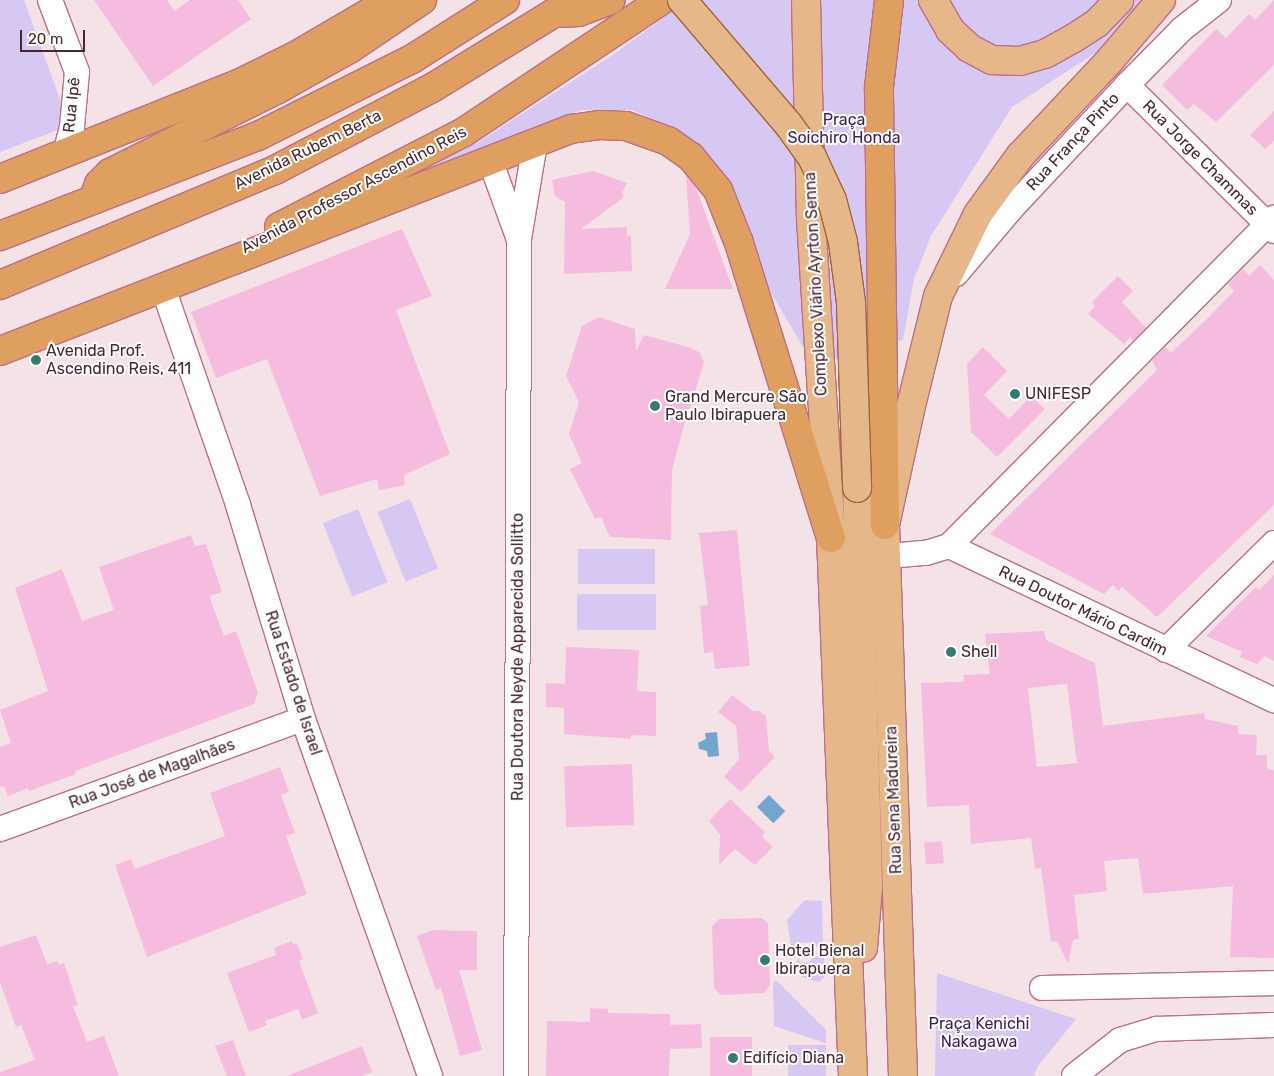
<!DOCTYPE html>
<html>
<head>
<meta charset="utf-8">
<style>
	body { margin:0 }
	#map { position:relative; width:1274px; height:1076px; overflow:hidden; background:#f4e2e6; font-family:Rubik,sans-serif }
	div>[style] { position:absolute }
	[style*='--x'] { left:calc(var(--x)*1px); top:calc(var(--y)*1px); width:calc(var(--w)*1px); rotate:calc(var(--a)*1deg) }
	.green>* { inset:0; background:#d7c7f3; transform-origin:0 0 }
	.water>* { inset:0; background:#72a6ce; transform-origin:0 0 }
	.building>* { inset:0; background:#f6bce0; transform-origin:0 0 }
	.roads { filter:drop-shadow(1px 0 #bc6f85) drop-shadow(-1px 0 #bc6f85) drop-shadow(0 1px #bc6f85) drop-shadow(0 -1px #bc6f85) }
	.minor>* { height:24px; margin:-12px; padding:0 12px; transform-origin:12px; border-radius:12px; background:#fff }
	.primary>* { height:28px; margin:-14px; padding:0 14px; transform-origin:14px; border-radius:14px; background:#e6b788 }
	.trunk>* { height:28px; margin:-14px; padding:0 14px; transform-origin:14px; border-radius:14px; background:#de9f60 }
	.bridges { filter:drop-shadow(1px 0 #a46535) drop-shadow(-1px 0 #a46535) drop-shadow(0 1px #a46535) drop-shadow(0 -1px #a46535) }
	.primary-bridge>* { height:28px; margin:-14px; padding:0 14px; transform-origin:14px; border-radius:14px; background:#e6b788 }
	.dots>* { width:14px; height:14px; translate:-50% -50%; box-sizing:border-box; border:2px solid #fff; border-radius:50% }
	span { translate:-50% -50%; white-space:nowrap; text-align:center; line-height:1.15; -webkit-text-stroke:4px #fff; paint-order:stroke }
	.street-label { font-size:16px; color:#472730 }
	.park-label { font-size:16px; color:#3c1e5f }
	.poi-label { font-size:16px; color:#472730 }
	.left { translate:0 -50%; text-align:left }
	.scale { position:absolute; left:20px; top:30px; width:65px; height:22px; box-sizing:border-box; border:2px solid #472730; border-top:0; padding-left:6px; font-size:15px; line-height:18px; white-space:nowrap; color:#472730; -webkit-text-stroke:4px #fff; paint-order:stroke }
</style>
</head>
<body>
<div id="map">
	<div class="green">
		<div style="clip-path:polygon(0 0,24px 0,63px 108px,58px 130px,0 152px)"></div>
		<div style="clip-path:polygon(688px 0,1177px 0,1012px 107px,931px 236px,914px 279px,903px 340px,839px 359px,806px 352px,767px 286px,708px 157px,671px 127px,632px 110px,582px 110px,530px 128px,419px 183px,415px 174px,480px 141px,614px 54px)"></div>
		<div style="left:410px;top:499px;width:75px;height:35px;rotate:68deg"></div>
		<div style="left:358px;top:509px;width:79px;height:38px;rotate:68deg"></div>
		<div style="left:578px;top:549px;width:77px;height:35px"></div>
		<div style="left:656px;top:594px;width:36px;height:79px;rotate:90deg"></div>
		<div style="clip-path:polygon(805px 900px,822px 901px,823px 945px,819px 948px,809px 942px,801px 943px,792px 952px,787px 920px)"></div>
		<div style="clip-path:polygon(814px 956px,824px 958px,824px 977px,819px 982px,802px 977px,798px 972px,797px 958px,802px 963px,809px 962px)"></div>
		<div style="clip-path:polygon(937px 973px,1076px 1019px,1038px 1066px,1034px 1076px,935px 1076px)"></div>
		<div style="clip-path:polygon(776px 980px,826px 1030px,826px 1043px,774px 1026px,773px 983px)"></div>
		<div style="left:826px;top:1045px;width:31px;height:38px;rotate:90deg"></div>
	</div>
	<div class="water">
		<div style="clip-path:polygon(717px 732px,719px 756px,708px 757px,707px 751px,699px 749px,698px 743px,706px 739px,705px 733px)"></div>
		<div style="left:769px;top:795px;width:23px;height:17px;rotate:45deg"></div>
	</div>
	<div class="building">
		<div style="clip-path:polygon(94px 0,167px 0,174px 11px,190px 0,238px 0,251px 19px,153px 86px)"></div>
		<div style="clip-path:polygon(1274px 0,1274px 65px,1216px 122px,1194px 104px,1187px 110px,1162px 85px,1216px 29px,1226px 38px,1249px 14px,1255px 20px)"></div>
		<div style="clip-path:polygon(1274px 111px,1274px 141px,1265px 149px,1250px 135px)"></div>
		<div style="clip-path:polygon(593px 171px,627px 183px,622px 192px,624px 197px,581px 229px,627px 227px,627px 236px,631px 235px,632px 271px,564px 274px,565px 202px,555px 196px,552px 180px)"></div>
		<div style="clip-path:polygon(686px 175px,696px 188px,733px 289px,665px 289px,690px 234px)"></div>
		<div style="clip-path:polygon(402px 229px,432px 296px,396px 310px,450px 454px,404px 475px,405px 485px,379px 490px,377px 479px,320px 496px,267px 359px,216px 378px,191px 312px)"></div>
		<div style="clip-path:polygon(1260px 265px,1274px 280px,1274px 505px,1157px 617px,1122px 587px,1118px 591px,1113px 585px,1104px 594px,990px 534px,1157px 370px,1152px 361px,1165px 347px,1171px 353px,1208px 318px,1234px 291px,1228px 284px,1243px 269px,1249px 276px)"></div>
		<div style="clip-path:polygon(1118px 276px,1133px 291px,1122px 302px,1146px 328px,1133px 341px,1130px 337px,1124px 344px,1088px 314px,1095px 306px,1092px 302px)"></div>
		<div style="clip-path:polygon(599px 317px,635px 329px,636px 351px,644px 335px,688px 347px,699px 352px,704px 362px,690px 408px,681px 413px,685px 422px,672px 470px,671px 540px,610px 537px,601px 517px,595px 519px,570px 469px,582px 463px,569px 434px,579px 402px,566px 376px,582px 326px)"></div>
		<div style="clip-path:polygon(983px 347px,1007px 371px,984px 395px,1009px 419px,1031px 396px,1045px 409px,997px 457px,971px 432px,967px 364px)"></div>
		<div style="clip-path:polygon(737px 530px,750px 666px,715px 669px,713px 652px,704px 653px,700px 606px,708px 605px,699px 533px)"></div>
		<div style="clip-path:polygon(191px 535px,195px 546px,206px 544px,222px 592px,210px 596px,212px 604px,224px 636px,236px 631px,258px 693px,254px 704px,75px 771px,76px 774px,29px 791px,28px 788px,8px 796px,4px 786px,0 787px,0 747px,11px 743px,0 710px,48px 691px,15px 588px,62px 569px,82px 621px,114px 610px,99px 567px)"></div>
		<div style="clip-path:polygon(1274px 575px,1274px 661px,1265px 656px,1257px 664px,1240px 657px,1242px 652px,1206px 636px,1256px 587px,1259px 590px)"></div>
		<div style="clip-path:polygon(evenodd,1044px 631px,1046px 640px,1095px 663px,1103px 726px,1204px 713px,1205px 719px,1238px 726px,1238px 734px,1257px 735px,1256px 755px,1267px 755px,1267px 769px,1274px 770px,1274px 958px,1230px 957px,1233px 886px,1143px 894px,1138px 858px,1104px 861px,1107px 891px,1074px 895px,1079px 939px,1073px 940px,1068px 964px,1057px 941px,1051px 942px,1041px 868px,1035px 869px,1031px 838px,971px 844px,969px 805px,927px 807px,921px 683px,964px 682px,963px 675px,990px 674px,985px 634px,1044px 631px,1067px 684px,1077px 763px,1037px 767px,1028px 688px,1067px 684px)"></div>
		<div style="clip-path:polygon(566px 647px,639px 650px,637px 691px,656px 692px,656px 736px,631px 735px,631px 739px,564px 734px,564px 708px,546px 707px,546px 683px,565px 684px)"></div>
		<div style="clip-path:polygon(732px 695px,753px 711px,759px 711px,766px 716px,769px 751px,775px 757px,741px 792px,724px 777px,739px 759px,736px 726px,718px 712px)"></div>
		<div style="left:632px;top:764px;width:61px;height:68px;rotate:88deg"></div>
		<div style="clip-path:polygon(280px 767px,289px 792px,281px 795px,295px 833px,286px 836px,307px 894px,147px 957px,115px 865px,131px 859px,135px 869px,225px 836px,210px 793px)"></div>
		<div style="clip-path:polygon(730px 799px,764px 831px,763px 838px,773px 847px,755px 865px,735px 849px,719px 865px,720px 835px,709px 821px)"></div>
		<div style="left:942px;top:841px;width:22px;height:18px;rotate:85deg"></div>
		<div style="clip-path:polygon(762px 918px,768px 924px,770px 985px,764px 993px,721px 995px,714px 988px,712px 926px,719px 919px)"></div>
		<div style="clip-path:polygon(433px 930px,477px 931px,477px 970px,459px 970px,482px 1050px,460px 1056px,441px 988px,436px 990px,417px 936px)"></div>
		<div style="clip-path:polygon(36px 935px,47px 964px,57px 961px,59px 965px,64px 963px,78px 1005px,73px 1006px,87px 1042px,104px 1036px,119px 1076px,0 1076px,0 1072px,35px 1060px,21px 1025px,16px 1027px,0 982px,0 947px)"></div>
		<div style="clip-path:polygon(292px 941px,293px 944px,297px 943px,303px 959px,299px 961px,318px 1013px,302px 1020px,298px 1009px,265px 1021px,267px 1025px,249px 1032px,227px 973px,276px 955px,274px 948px)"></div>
		<div style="clip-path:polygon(590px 1008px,608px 1009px,608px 1013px,670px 1014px,670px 1025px,701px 1024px,702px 1048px,670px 1049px,669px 1076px,546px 1076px,547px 1021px,590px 1022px)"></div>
		<div style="left:710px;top:1037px;width:42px;height:39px"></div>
		<div style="clip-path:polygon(233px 1040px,246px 1076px,227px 1076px,215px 1046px)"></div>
		<div style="clip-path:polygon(362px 1046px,372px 1072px,362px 1076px,287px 1076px)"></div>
	</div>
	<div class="roads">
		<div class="minor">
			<div style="--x:50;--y:0;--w:77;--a:69.4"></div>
			<div style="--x:77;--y:72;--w:55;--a:95.2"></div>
			<div style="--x:72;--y:127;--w:28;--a:105"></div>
			<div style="--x:1127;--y:85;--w:207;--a:44.8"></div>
			<div style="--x:490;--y:160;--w:82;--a:70"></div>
			<div style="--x:956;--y:274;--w:84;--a:-49.8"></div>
			<div style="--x:1010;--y:210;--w:171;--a:-46.9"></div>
			<div style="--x:1127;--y:85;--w:78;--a:-45.5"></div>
			<div style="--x:1182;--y:29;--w:47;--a:-38.1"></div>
			<div style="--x:163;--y:288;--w:230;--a:70.9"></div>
			<div style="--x:238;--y:505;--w:224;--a:73.1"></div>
			<div style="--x:303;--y:719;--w:379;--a:70.4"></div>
			<div style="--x:949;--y:546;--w:462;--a:-45.3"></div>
			<div style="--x:888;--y:556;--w:38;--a:-5"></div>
			<div style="--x:926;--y:553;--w:24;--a:-17"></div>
			<div style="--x:949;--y:546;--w:360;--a:25.4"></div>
			<div style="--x:1166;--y:650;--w:152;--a:-44.7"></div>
			<div style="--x:0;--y:829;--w:322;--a:-20"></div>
			<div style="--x:1042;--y:988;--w:232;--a:-1.2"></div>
			<div style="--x:516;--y:1076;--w:837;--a:-89.79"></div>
			<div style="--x:519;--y:239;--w:97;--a:-80.5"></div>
			<div style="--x:1074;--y:1076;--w:58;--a:-38"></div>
			<div style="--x:1120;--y:1040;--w:38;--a:-17"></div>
			<div style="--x:1156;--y:1029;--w:118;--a:-1.9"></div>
		</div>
		<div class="primary">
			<div style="--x:806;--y:0;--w:219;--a:88.7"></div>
			<div style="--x:811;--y:219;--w:320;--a:86.4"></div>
			<div style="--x:831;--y:538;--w:538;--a:87.66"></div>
			<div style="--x:933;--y:0;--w:34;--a:60"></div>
			<div style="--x:950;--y:30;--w:26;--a:43"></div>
			<div style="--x:969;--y:48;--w:26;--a:28"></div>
			<div style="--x:992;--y:60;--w:28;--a:2"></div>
			<div style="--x:1020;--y:61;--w:26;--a:-16"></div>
			<div style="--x:1045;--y:54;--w:33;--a:-29"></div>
			<div style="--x:1074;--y:38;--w:27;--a:-33"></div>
			<div style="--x:1097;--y:23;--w:32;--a:-46"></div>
			<div style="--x:857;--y:488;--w:399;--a:88.4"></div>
			<div style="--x:868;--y:887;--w:61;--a:94.7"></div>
			<div style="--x:903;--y:1076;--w:551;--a:-91.87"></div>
			<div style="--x:885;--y:525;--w:122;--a:-77.7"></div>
			<div style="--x:911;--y:406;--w:113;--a:-76.2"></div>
			<div style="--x:938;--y:296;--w:91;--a:-64"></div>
			<div style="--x:978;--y:214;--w:72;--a:-54.1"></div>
			<div style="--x:1020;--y:156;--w:133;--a:-46.8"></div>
			<div style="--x:1111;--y:59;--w:77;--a:-49.7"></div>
		</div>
		<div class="trunk">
			<div style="--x:558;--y:13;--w:21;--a:-3"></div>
			<div style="--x:579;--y:12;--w:34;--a:-21"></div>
			<div style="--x:0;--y:179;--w:256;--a:-21.8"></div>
			<div style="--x:238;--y:84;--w:64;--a:-26.2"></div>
			<div style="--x:295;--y:56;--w:111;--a:-30.3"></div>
			<div style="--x:93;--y:200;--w:17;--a:-69"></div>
			<div style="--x:99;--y:184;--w:16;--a:-45"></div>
			<div style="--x:110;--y:173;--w:186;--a:-26.6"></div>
			<div style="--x:276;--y:90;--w:86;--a:-29.2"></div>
			<div style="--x:351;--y:48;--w:86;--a:-34.1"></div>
			<div style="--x:279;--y:227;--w:208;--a:-27.2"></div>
			<div style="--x:464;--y:132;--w:238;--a:-33.7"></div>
			<div style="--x:0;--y:236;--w:277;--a:-21.2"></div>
			<div style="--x:258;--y:136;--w:172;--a:-26.6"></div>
			<div style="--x:412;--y:59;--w:110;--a:-32.4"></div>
			<div style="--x:0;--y:285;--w:298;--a:-22.7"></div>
			<div style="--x:275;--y:170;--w:177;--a:-27.6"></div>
			<div style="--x:432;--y:88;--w:168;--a:-31.6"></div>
			<div style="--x:0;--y:351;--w:613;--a:-21.25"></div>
			<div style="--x:571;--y:129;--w:28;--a:-8"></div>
			<div style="--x:599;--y:125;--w:27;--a:2"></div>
			<div style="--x:626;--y:126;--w:45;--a:19.7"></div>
			<div style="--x:668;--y:141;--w:28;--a:35"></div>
			<div style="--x:691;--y:157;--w:43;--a:50.7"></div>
			<div style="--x:718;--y:190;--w:57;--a:68.4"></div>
			<div style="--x:739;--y:243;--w:309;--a:72.7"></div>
			<div style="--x:885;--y:525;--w:438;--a:-90.8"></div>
			<div style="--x:879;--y:87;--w:88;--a:-83.4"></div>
		</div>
	</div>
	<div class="bridges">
		<div class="primary-bridge">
			<div style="--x:682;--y:0;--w:163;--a:49.5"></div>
			<div style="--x:788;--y:124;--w:41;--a:54"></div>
			<div style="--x:812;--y:157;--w:47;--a:65.1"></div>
			<div style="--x:832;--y:200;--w:43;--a:75.3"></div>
			<div style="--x:843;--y:242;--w:62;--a:82.5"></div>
			<div style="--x:851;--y:303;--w:185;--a:88.1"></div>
		</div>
	</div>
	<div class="dots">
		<div style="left:36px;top:360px;background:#367b70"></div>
		<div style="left:1015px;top:394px;background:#367b70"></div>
		<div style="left:655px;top:406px;background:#367b70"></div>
		<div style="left:951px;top:652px;background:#367b70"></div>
		<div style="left:765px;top:960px;background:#367b70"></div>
		<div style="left:733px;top:1058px;background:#367b70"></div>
	</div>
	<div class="street-label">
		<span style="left:72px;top:105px;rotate:-84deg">Rua Ipê</span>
		<span style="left:1073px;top:142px;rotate:-47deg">Rua França Pinto</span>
		<span style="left:308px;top:150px;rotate:-26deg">Avenida Rubem Berta</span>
		<span style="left:1200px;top:158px;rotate:45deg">Rua Jorge Chammas</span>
		<span style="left:354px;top:190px;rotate:-28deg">Avenida Professor Ascendino Reis</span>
		<span style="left:816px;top:284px;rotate:-93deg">Complexo Viário Ayrton Senna</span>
		<span style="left:1083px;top:611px;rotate:26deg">Rua Doutor Mário Cardim</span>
		<span style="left:518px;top:657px;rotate:-90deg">Rua Doutora Neyde Apparecida Sollitto</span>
		<span style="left:293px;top:683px;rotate:72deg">Rua Estado de Israel</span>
		<span style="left:152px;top:774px;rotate:-20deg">Rua José de Magalhães</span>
		<span style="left:894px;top:800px;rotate:-92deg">Rua Sena Madureira</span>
	</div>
	<div class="park-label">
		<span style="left:844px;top:129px">Praça<br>Soichiro Honda</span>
		<span style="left:979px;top:1033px">Praça Kenichi<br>Nakagawa</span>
	</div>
	<div class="poi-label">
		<span class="left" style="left:46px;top:360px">Avenida Prof.<br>Ascendino Reis, 411</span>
		<span class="left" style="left:1025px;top:394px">UNIFESP</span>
		<span class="left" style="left:665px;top:406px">Grand Mercure São<br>Paulo Ibirapuera</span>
		<span class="left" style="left:961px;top:652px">Shell</span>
		<span class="left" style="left:775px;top:960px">Hotel Bienal<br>Ibirapuera</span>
		<span class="left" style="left:743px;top:1058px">Edifício Diana</span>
	</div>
	<div class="scale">20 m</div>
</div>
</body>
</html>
